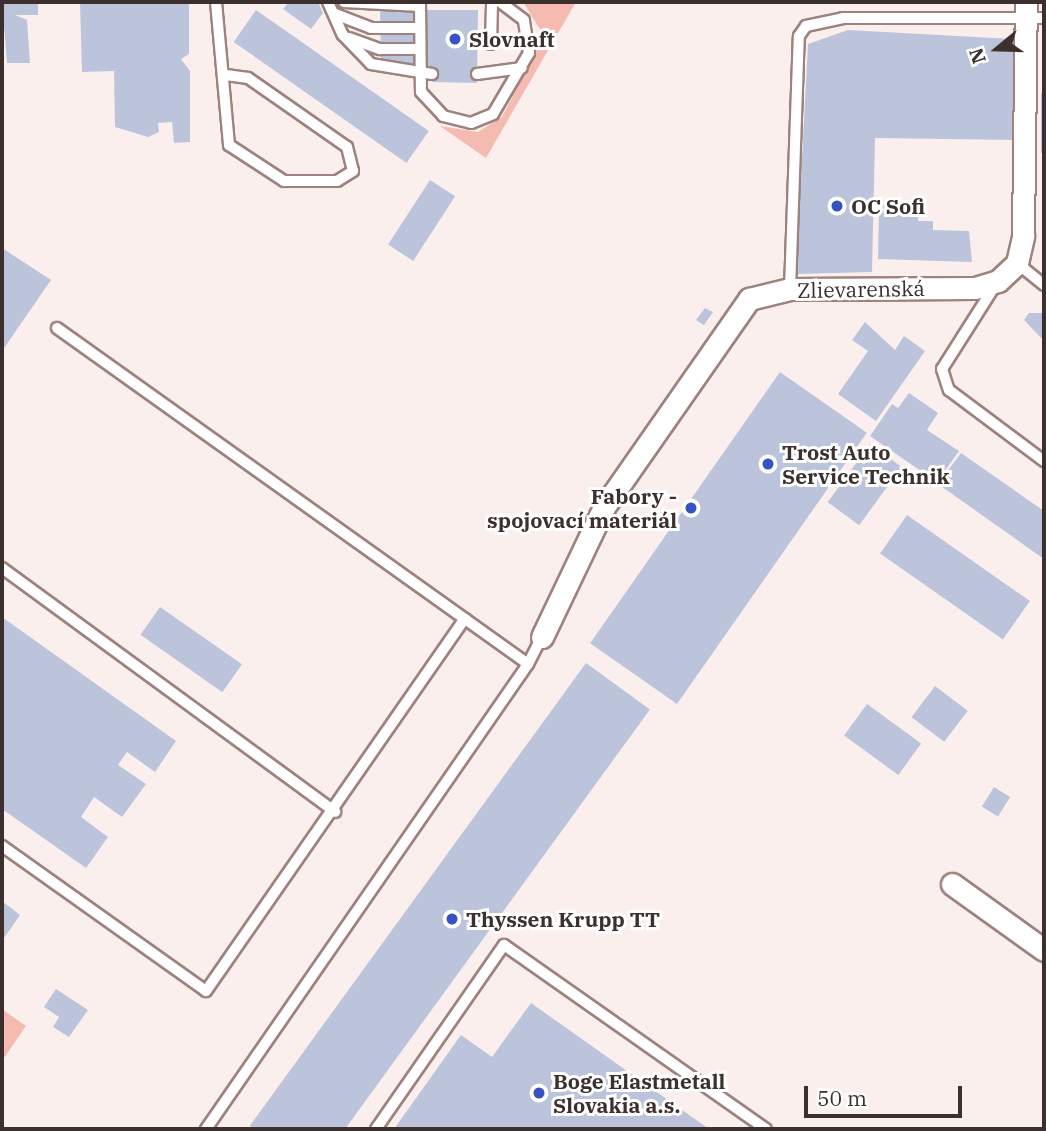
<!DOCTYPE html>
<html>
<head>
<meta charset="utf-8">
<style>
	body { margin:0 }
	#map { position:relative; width:1046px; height:1131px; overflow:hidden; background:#fbefed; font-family:"IBM Plex Serif",serif }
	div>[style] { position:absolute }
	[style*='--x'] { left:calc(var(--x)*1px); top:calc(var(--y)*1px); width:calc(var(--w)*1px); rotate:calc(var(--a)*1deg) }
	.green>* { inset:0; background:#f5bbb1 }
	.building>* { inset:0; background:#bcc4db; transform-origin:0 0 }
	.roads { filter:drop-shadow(2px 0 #9d827e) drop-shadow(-2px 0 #9d827e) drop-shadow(0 2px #9d827e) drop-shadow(0 -2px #9d827e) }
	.service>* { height:10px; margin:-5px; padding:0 5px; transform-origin:5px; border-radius:5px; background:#fff }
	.minor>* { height:21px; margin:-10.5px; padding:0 10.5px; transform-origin:10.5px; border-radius:10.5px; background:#fff }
	.dots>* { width:19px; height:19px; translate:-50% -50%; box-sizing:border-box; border:4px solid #fff; border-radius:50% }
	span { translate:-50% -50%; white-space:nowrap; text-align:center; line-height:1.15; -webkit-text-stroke:6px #fff; paint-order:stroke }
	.poi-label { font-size:21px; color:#3b302e; font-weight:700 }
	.left { translate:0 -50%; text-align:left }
	.right { translate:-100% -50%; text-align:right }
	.street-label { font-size:21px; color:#3b302e }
	.frame { position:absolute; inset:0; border:4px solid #3b302e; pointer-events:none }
	.north { position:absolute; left:962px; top:14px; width:70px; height:70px; -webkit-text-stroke:5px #fff; paint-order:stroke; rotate:251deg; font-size:19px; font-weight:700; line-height:28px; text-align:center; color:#3b302e }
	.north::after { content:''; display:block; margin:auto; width:24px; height:32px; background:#3b302e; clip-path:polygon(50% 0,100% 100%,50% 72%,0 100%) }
	.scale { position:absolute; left:804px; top:1086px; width:158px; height:32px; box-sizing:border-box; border:4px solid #3b302e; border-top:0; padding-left:9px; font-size:21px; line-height:24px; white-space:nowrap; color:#3b302e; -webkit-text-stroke:5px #fff; paint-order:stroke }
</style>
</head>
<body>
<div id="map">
	<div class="green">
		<div style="clip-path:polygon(523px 2px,576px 2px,486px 158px,440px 126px,478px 132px,502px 117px,544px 36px)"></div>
		<div style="clip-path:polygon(2px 1009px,26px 1026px,2px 1061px)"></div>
	</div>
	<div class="building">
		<div style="clip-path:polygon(2px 2px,38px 2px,38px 15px,15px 15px,27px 20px,30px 63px,7px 63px)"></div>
		<div style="clip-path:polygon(80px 2px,189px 2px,189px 54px,181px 59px,190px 71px,190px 142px,174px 143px,172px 122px,158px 123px,159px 132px,148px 137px,115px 127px,114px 71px,82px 72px)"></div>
		<div style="clip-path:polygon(289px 2px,318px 2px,323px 13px,311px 29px,283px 9px)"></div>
		<div style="clip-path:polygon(380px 2px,419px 10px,478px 10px,477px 83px,432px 82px,432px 68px,381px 71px)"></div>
		<div style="left:256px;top:10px;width:211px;height:39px;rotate:35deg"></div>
		<div style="clip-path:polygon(848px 30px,1013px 39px,1015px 140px,875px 138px,872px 272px,796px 274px,808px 44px)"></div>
		<div style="left:1041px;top:93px;width:3px;height:60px"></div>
		<div style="left:430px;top:180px;width:30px;height:77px;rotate:33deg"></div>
		<div style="clip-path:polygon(879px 205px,919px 205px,918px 221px,933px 221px,933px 230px,969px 231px,972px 262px,878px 259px)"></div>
		<div style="clip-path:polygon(2px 248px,51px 280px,2px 351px)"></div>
		<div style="clip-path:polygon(705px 308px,713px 312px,704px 325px,696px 320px)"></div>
		<div style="clip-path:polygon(1029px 313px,1044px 313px,1044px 341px,1024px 320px)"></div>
		<div style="clip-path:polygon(865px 322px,895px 350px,904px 336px,925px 351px,876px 421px,838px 394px,868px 351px,852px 340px)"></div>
		<div style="left:780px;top:372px;width:106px;height:331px;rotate:35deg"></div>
		<div style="clip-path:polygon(909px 393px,938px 413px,927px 430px,959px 451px,937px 482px,870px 436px,892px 404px,898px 408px)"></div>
		<div style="left:870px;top:444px;width:39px;height:72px;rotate:36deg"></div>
		<div style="clip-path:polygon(961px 453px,1044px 511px,1044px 559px,938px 484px)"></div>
		<div style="left:907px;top:515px;width:150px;height:47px;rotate:35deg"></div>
		<div style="left:160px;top:607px;width:100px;height:34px;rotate:35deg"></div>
		<div style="clip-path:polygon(2px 617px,176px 741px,155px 772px,127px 752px,118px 765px,146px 784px,122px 817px,94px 797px,81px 817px,108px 837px,86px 868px,2px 809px)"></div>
		<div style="left:586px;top:663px;width:79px;height:572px;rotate:36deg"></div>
		<div style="left:935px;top:686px;width:41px;height:39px;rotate:37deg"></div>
		<div style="left:867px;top:704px;width:67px;height:39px;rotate:36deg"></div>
		<div style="left:994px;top:787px;width:19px;height:23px;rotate:32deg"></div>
		<div style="clip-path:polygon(2px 901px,20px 915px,2px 941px)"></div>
		<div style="clip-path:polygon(56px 989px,88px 1010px,69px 1037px,53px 1027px,59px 1017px,44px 1007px)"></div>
		<div style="clip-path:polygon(531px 1003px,709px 1129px,394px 1129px,461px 1035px,492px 1057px)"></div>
	</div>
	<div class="roads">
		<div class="service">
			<div style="--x:216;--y:2;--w:144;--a:84.8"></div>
			<div style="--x:229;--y:145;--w:66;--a:33.2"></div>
			<div style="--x:284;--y:181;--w:53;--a:0"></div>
			<div style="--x:337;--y:181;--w:19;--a:-32"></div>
			<div style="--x:353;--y:171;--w:25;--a:-104"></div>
			<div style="--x:347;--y:147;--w:121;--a:-145.1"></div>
			<div style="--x:248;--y:78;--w:22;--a:-172"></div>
			<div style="--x:328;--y:2;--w:36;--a:66"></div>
			<div style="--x:343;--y:35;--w:40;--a:46"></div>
			<div style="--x:371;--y:64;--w:62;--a:9.3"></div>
			<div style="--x:344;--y:2;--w:76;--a:3"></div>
			<div style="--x:420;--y:2;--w:90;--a:89.4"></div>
			<div style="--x:421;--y:92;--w:33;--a:47"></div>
			<div style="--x:443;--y:116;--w:29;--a:14"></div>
			<div style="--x:471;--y:123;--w:24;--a:-22"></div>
			<div style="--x:493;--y:114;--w:71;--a:-59.5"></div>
			<div style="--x:529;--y:53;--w:33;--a:-99"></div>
			<div style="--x:524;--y:20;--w:30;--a:-143"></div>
			<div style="--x:335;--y:14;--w:39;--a:21"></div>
			<div style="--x:371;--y:28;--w:48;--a:0"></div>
			<div style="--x:349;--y:38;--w:33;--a:20"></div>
			<div style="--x:380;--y:49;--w:39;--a:0"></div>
			<div style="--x:491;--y:44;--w:42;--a:-88.6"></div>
			<div style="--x:477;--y:74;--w:45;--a:-7.6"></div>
			<div style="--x:1017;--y:263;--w:35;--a:39"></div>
			<div style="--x:996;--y:284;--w:101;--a:122.4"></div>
			<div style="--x:942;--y:369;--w:22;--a:72"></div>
			<div style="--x:949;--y:390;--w:119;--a:36.8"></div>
			<div style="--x:790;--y:289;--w:253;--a:-88"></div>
			<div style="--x:799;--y:36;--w:12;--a:-55"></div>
			<div style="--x:806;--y:26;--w:38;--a:-12"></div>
			<div style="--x:843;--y:18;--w:201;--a:0"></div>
			<div style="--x:57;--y:328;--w:501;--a:35.5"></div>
			<div style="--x:2;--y:568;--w:413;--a:36.2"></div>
			<div style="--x:528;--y:664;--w:30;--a:-63"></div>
			<div style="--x:2;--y:846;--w:250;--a:35.4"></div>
			<div style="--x:206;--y:991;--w:453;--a:-55.2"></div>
			<div style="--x:465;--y:619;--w:77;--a:35.5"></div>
			<div style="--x:528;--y:664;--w:566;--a:124.7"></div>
			<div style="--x:376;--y:1129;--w:224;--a:-55.2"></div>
			<div style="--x:504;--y:945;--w:320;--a:35.1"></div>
		</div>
		<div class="minor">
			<div style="--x:542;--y:637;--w:144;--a:-64.5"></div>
			<div style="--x:604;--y:507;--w:254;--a:-55.1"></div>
			<div style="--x:749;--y:299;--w:42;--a:-13.7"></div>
			<div style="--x:790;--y:289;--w:185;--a:-0.3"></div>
			<div style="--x:975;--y:288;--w:24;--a:-17"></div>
			<div style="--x:998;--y:281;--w:26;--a:-43"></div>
			<div style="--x:1017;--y:263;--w:28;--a:-77"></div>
			<div style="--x:1023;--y:236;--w:234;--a:-89.3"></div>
			<div style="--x:952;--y:884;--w:113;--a:35.7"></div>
		</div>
	</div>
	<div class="dots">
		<div style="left:455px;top:39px;background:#3851c3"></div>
		<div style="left:837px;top:206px;background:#3851c3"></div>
		<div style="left:768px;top:464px;background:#3851c3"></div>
		<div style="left:691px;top:508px;background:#3851c3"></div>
		<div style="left:452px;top:919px;background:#3851c3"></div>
		<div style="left:539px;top:1093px;background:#3851c3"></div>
	</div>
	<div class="poi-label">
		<span class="left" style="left:469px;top:39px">Slovnaft</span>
		<span class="left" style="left:851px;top:206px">OC Sofi</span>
		<span class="left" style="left:782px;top:464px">Trost Auto<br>Service Technik</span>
		<span class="right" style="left:677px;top:508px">Fabory -<br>spojovací materiál</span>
		<span class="left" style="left:466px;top:919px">Thyssen Krupp TT</span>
		<span class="left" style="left:553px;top:1093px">Boge Elastmetall<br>Slovakia a.s.</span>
	</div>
	<div class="street-label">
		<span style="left:861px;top:289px;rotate:-1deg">Zlievarenská</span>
	</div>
	<div class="frame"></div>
	<div class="north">N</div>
	<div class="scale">50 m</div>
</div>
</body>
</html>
